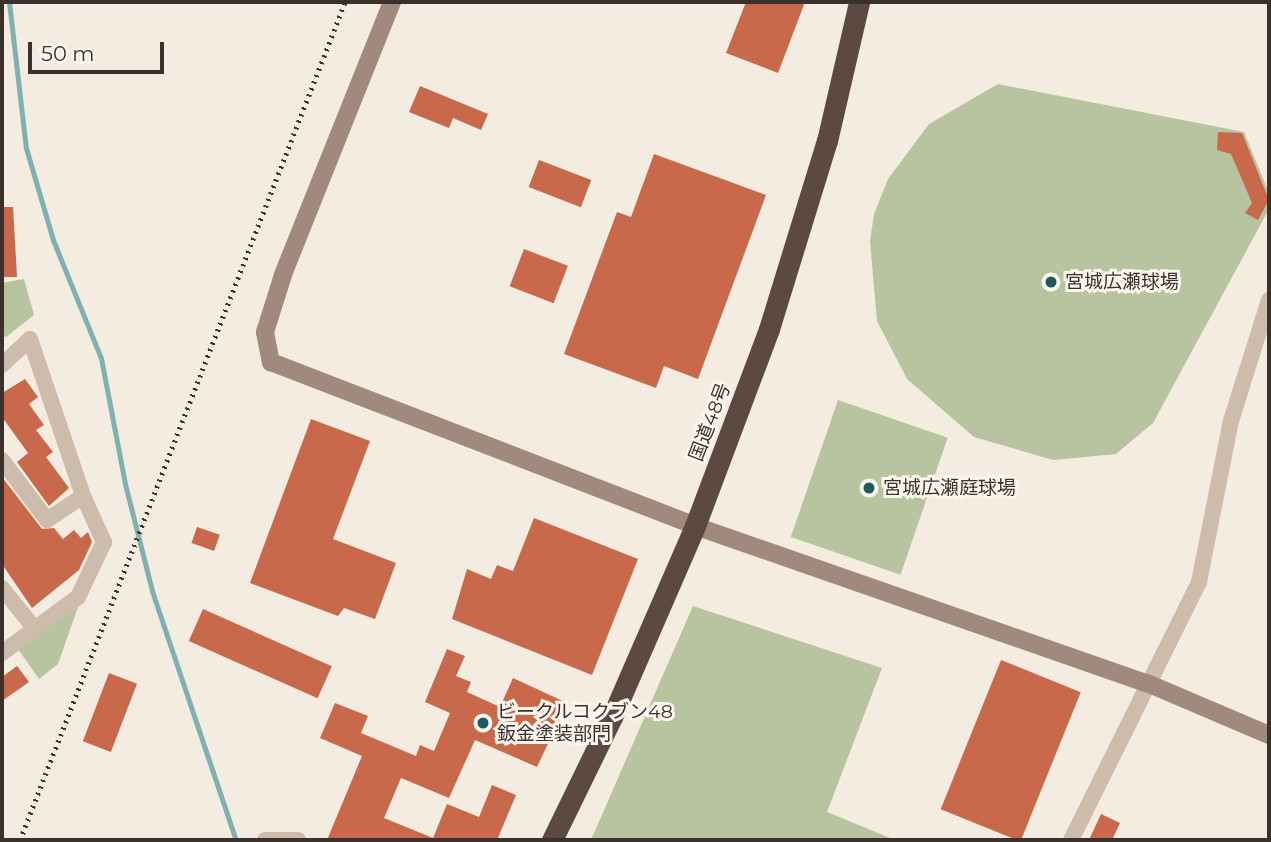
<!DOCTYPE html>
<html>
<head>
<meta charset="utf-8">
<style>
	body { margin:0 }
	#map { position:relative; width:1271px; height:842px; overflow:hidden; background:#f4ebe1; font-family:Montserrat,"Noto Sans JP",sans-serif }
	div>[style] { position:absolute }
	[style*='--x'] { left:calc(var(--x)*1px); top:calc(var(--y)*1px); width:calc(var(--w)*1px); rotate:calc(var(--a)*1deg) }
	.green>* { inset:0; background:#b8c4a0; transform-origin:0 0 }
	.stream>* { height:5px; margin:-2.5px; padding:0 2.5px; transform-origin:2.5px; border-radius:2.5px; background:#7fb0b2 }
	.building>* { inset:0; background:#c8694b; transform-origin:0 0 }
	.street>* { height:16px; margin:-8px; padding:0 8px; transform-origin:8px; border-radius:8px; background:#cdbbac }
	.secondary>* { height:18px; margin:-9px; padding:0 9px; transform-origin:9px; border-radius:9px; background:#a18a7d }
	.highway>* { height:21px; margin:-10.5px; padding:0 10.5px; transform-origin:10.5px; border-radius:10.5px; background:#5c4a42 }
	.rail>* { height:5px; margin-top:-2.5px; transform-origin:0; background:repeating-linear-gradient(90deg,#3b302b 0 2px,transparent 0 7px) }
	.dots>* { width:19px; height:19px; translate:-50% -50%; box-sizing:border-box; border:4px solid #fbf5ee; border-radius:50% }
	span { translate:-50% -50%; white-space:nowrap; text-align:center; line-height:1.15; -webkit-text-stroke:6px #fbf5ee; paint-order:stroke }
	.poi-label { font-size:19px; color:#3b302b }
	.left { translate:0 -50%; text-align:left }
	.street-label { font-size:19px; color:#3b302b }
	.frame { position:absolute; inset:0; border:4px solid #3b302b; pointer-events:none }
	.scale { position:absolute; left:28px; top:42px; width:136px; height:32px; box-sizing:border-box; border:4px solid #3b302b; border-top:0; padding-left:9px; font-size:21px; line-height:24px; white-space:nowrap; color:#3b302b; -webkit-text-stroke:5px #fbf5ee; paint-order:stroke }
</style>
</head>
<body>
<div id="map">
	<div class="green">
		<div style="clip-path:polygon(998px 84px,1244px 132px,1269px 193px,1269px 209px,1153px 423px,1116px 454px,1053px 460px,974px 437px,907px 379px,877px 321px,870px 241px,874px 214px,888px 179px,929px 124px)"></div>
		<div style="clip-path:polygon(24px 279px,34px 315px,6px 337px,2px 335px,2px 283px)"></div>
		<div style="left:838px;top:400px;width:116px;height:145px;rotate:19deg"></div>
		<div style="clip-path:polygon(693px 606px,882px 668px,827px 812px,895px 840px,591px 840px)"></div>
		<div style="clip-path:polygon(78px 607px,58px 664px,39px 679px,18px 649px)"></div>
	</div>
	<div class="stream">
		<div style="--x:9;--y:2;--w:147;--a:83.4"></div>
		<div style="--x:26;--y:148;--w:96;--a:73.6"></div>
		<div style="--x:53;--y:240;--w:127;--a:67.9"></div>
		<div style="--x:101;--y:358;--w:128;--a:79.2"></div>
		<div style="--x:125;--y:484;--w:110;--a:75.8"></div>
		<div style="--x:152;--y:591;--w:263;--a:71.4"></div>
	</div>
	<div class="building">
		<div style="clip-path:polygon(746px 2px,805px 2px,778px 73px,726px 53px)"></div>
		<div style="clip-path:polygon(420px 86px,488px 114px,481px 130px,453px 118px,449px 128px,409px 112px)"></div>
		<div style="clip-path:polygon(1218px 132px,1242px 133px,1269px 200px,1258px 220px,1245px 213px,1252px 203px,1231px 154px,1217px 150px)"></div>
		<div style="clip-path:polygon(654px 154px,766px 195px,698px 379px,664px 366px,656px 388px,564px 354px,617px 212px,631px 217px)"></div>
		<div style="left:539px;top:160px;width:56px;height:29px;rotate:21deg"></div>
		<div style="clip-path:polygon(2px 207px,13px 207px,17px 277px,2px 277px)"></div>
		<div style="left:524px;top:249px;width:47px;height:40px;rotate:21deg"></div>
		<div style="clip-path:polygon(25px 379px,38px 397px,29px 404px,44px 425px,36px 430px,53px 452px,46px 457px,69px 488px,49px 506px,17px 462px,28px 453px,2px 417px,2px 393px)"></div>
		<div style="clip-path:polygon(311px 419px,370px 441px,333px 539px,396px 563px,375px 619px,344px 608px,338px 616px,250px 583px)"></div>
		<div style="clip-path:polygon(2px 477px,42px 529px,54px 528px,63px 539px,74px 530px,81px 538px,88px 532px,92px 542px,79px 570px,32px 608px,2px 564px)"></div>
		<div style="clip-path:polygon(534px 518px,638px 559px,592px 675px,452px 619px,467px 569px,491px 579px,497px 565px,513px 571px)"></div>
		<div style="left:197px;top:527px;width:24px;height:17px;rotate:19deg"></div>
		<div style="left:203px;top:609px;width:141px;height:35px;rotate:24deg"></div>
		<div style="clip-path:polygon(447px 649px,465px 656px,456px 676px,471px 682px,467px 692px,500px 707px,513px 678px,567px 703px,537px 767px,475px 740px,449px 798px,401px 778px,384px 818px,433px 838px,447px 804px,479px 817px,492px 785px,516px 795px,497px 840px,327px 840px,362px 756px,320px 738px,335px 703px,368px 716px,361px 733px,416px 756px,420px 745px,434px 751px,450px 713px,425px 702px)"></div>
		<div style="left:1001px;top:660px;width:86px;height:161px;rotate:22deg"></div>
		<div style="clip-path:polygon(17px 666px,29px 682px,2px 701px,2px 677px)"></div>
		<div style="left:109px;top:673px;width:30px;height:73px;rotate:21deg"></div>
		<div style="clip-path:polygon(1101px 814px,1120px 823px,1112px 840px,1089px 840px)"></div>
	</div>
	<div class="street">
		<div style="--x:2;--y:365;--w:38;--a:-43"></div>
		<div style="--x:30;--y:339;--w:166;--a:71.3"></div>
		<div style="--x:2;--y:460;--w:75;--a:53.1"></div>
		<div style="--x:47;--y:520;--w:43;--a:-33.7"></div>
		<div style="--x:83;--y:496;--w:51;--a:65.5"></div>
		<div style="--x:104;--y:542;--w:61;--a:115.3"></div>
		<div style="--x:78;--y:597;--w:94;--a:143.6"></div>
		<div style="--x:2;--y:588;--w:53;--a:51.2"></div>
		<div style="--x:265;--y:840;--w:33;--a:0"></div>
		<div style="--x:1071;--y:840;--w:288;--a:-63.6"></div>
		<div style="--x:1199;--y:582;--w:164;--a:-78.8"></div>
		<div style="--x:1231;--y:421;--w:127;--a:-72.6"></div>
	</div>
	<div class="secondary">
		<div style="--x:392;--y:2;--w:294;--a:111.8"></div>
		<div style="--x:283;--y:275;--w:60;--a:107.5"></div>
		<div style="--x:265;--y:332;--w:31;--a:79"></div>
		<div style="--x:271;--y:362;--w:455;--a:21.1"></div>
		<div style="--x:695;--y:526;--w:478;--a:19.2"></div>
		<div style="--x:1147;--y:683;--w:133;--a:23.1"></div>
	</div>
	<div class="highway">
		<div style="--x:552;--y:840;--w:137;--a:-64"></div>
		<div style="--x:612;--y:717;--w:208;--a:-66.5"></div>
		<div style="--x:695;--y:526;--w:210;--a:-69.4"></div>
		<div style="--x:769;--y:329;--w:197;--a:-72.9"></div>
		<div style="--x:827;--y:141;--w:143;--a:-77"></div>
	</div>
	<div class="rail">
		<div style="--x:20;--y:840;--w:899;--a:-68.8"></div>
	</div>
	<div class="dots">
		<div style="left:1051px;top:282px;background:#1f5a5e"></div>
		<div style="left:869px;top:488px;background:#1f5a5e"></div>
		<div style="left:483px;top:723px;background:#1f5a5e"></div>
	</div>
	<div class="poi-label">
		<span class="left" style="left:1065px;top:282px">宮城広瀬球場</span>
		<span class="left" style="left:883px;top:488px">宮城広瀬庭球場</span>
		<span class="left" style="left:497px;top:723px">ビークルコクブン48<br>鈑金塗装部門</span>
	</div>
	<div class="street-label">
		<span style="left:710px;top:422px;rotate:-69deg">国道48号</span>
	</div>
	<div class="frame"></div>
	<div class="scale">50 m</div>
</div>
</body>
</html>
